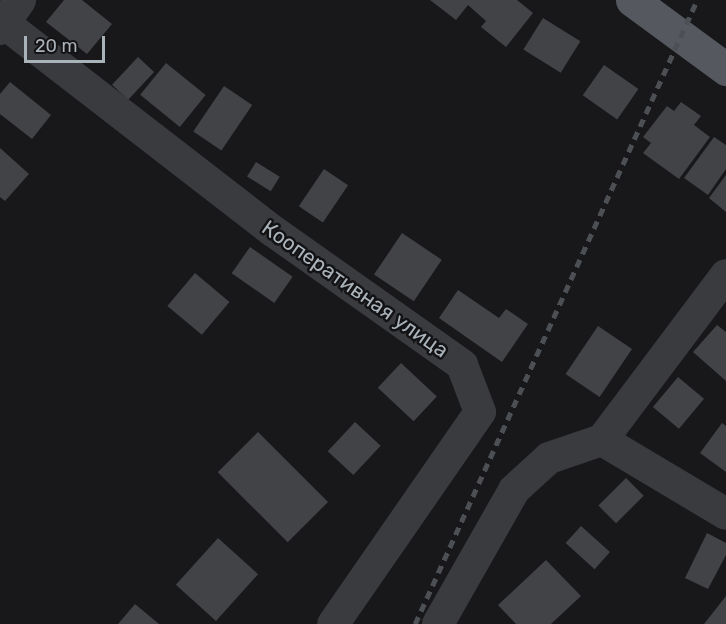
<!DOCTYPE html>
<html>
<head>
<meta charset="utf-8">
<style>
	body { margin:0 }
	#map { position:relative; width:726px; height:624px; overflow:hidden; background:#18181a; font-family:Rubik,sans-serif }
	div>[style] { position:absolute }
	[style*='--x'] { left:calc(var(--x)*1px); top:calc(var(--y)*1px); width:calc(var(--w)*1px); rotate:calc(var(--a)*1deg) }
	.building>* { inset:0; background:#424347; transform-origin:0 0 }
	.minor>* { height:32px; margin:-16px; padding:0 16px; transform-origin:16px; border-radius:16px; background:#393b3f }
	.major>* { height:33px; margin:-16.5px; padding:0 16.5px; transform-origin:16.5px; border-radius:16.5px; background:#55595f }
	.rail>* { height:4.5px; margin-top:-2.25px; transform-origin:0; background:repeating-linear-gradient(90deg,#4c4f54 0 8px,transparent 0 14px) }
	span { translate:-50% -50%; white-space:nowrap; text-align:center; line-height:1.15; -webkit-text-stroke:5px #131315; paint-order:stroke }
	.street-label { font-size:21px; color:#aab2ba }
	.scale { position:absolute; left:24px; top:36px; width:81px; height:27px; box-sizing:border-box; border:3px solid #aab2ba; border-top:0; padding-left:8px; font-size:18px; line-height:21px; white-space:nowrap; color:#aab2ba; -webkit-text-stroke:4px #131315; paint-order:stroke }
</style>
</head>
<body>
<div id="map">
	<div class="building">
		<div style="clip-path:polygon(64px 0,82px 0,112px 24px,87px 54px,46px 22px)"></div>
		<div style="clip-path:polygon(430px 0,517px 0,533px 13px,506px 47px,481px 27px,486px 21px,468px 5px,456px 20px)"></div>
		<div style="left:543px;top:18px;width:44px;height:37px;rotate:32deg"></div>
		<div style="left:138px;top:57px;width:22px;height:38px;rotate:43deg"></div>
		<div style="left:166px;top:63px;width:51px;height:41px;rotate:39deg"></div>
		<div style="left:604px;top:65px;width:42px;height:37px;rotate:35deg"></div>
		<div style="clip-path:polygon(10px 82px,51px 115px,32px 139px,0 114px,0 94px)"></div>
		<div style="left:224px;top:86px;width:34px;height:55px;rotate:34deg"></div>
		<div style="clip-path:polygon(681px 102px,701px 116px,694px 125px,710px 137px,679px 179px,643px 153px,651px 143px,643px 137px,667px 106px,674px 111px)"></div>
		<div style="clip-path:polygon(714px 137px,726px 145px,726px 169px,708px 195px,684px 178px)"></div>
		<div style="clip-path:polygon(0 148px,29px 174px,5px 201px,0 197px)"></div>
		<div style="left:256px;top:162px;width:28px;height:17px;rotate:32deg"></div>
		<div style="left:324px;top:169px;width:29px;height:45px;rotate:34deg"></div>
		<div style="clip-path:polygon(726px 175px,726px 212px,709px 198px)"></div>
		<div style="left:402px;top:233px;width:48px;height:50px;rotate:34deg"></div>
		<div style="left:250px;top:247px;width:52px;height:32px;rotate:35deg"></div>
		<div style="left:195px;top:273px;width:45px;height:43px;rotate:40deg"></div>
		<div style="clip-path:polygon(458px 290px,499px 318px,506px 309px,528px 324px,502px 362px,439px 318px)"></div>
		<div style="clip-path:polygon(717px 325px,726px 332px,726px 381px,693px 352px)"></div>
		<div style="left:598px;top:326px;width:41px;height:58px;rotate:34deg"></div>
		<div style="left:401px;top:363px;width:49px;height:34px;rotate:43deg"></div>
		<div style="left:678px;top:377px;width:34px;height:39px;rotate:40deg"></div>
		<div style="left:355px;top:422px;width:35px;height:40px;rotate:43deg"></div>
		<div style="clip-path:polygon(722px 423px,726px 426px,726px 472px,700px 453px)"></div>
		<div style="left:258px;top:432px;width:99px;height:57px;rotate:45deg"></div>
		<div style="left:626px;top:478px;width:25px;height:39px;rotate:45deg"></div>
		<div style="left:581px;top:526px;width:39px;height:23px;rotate:42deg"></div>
		<div style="clip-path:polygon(707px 533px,726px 543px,726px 555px,708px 589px,685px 578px)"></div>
		<div style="left:218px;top:538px;width:54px;height:63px;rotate:42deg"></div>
		<div style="clip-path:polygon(546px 560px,581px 596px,551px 624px,516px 624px,498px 605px)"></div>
		<div style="clip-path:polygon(726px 596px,726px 624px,704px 624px)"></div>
		<div style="clip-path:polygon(135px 604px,159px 624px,118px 624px)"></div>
	</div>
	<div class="minor">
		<div style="--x:5;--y:24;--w:339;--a:37.7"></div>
		<div style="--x:273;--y:231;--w:232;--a:35.3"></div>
		<div style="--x:462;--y:365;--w:50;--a:69"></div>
		<div style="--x:480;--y:412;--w:258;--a:124.7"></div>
		<div style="--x:0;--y:29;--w:35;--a:-55"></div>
		<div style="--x:602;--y:440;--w:206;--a:-53.1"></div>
		<div style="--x:602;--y:440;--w:144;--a:30.8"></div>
		<div style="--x:438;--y:624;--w:154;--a:-60.4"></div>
		<div style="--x:514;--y:490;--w:47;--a:-42.4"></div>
		<div style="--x:549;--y:458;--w:56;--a:-18.8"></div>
	</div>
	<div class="major">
		<div style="--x:632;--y:0;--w:117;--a:36.3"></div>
	</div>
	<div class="rail">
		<div style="--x:415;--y:624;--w:685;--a:-65.68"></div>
	</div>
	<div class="street-label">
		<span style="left:355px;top:289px;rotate:35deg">Кооперативная улица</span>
	</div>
	<div class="scale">20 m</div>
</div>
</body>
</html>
